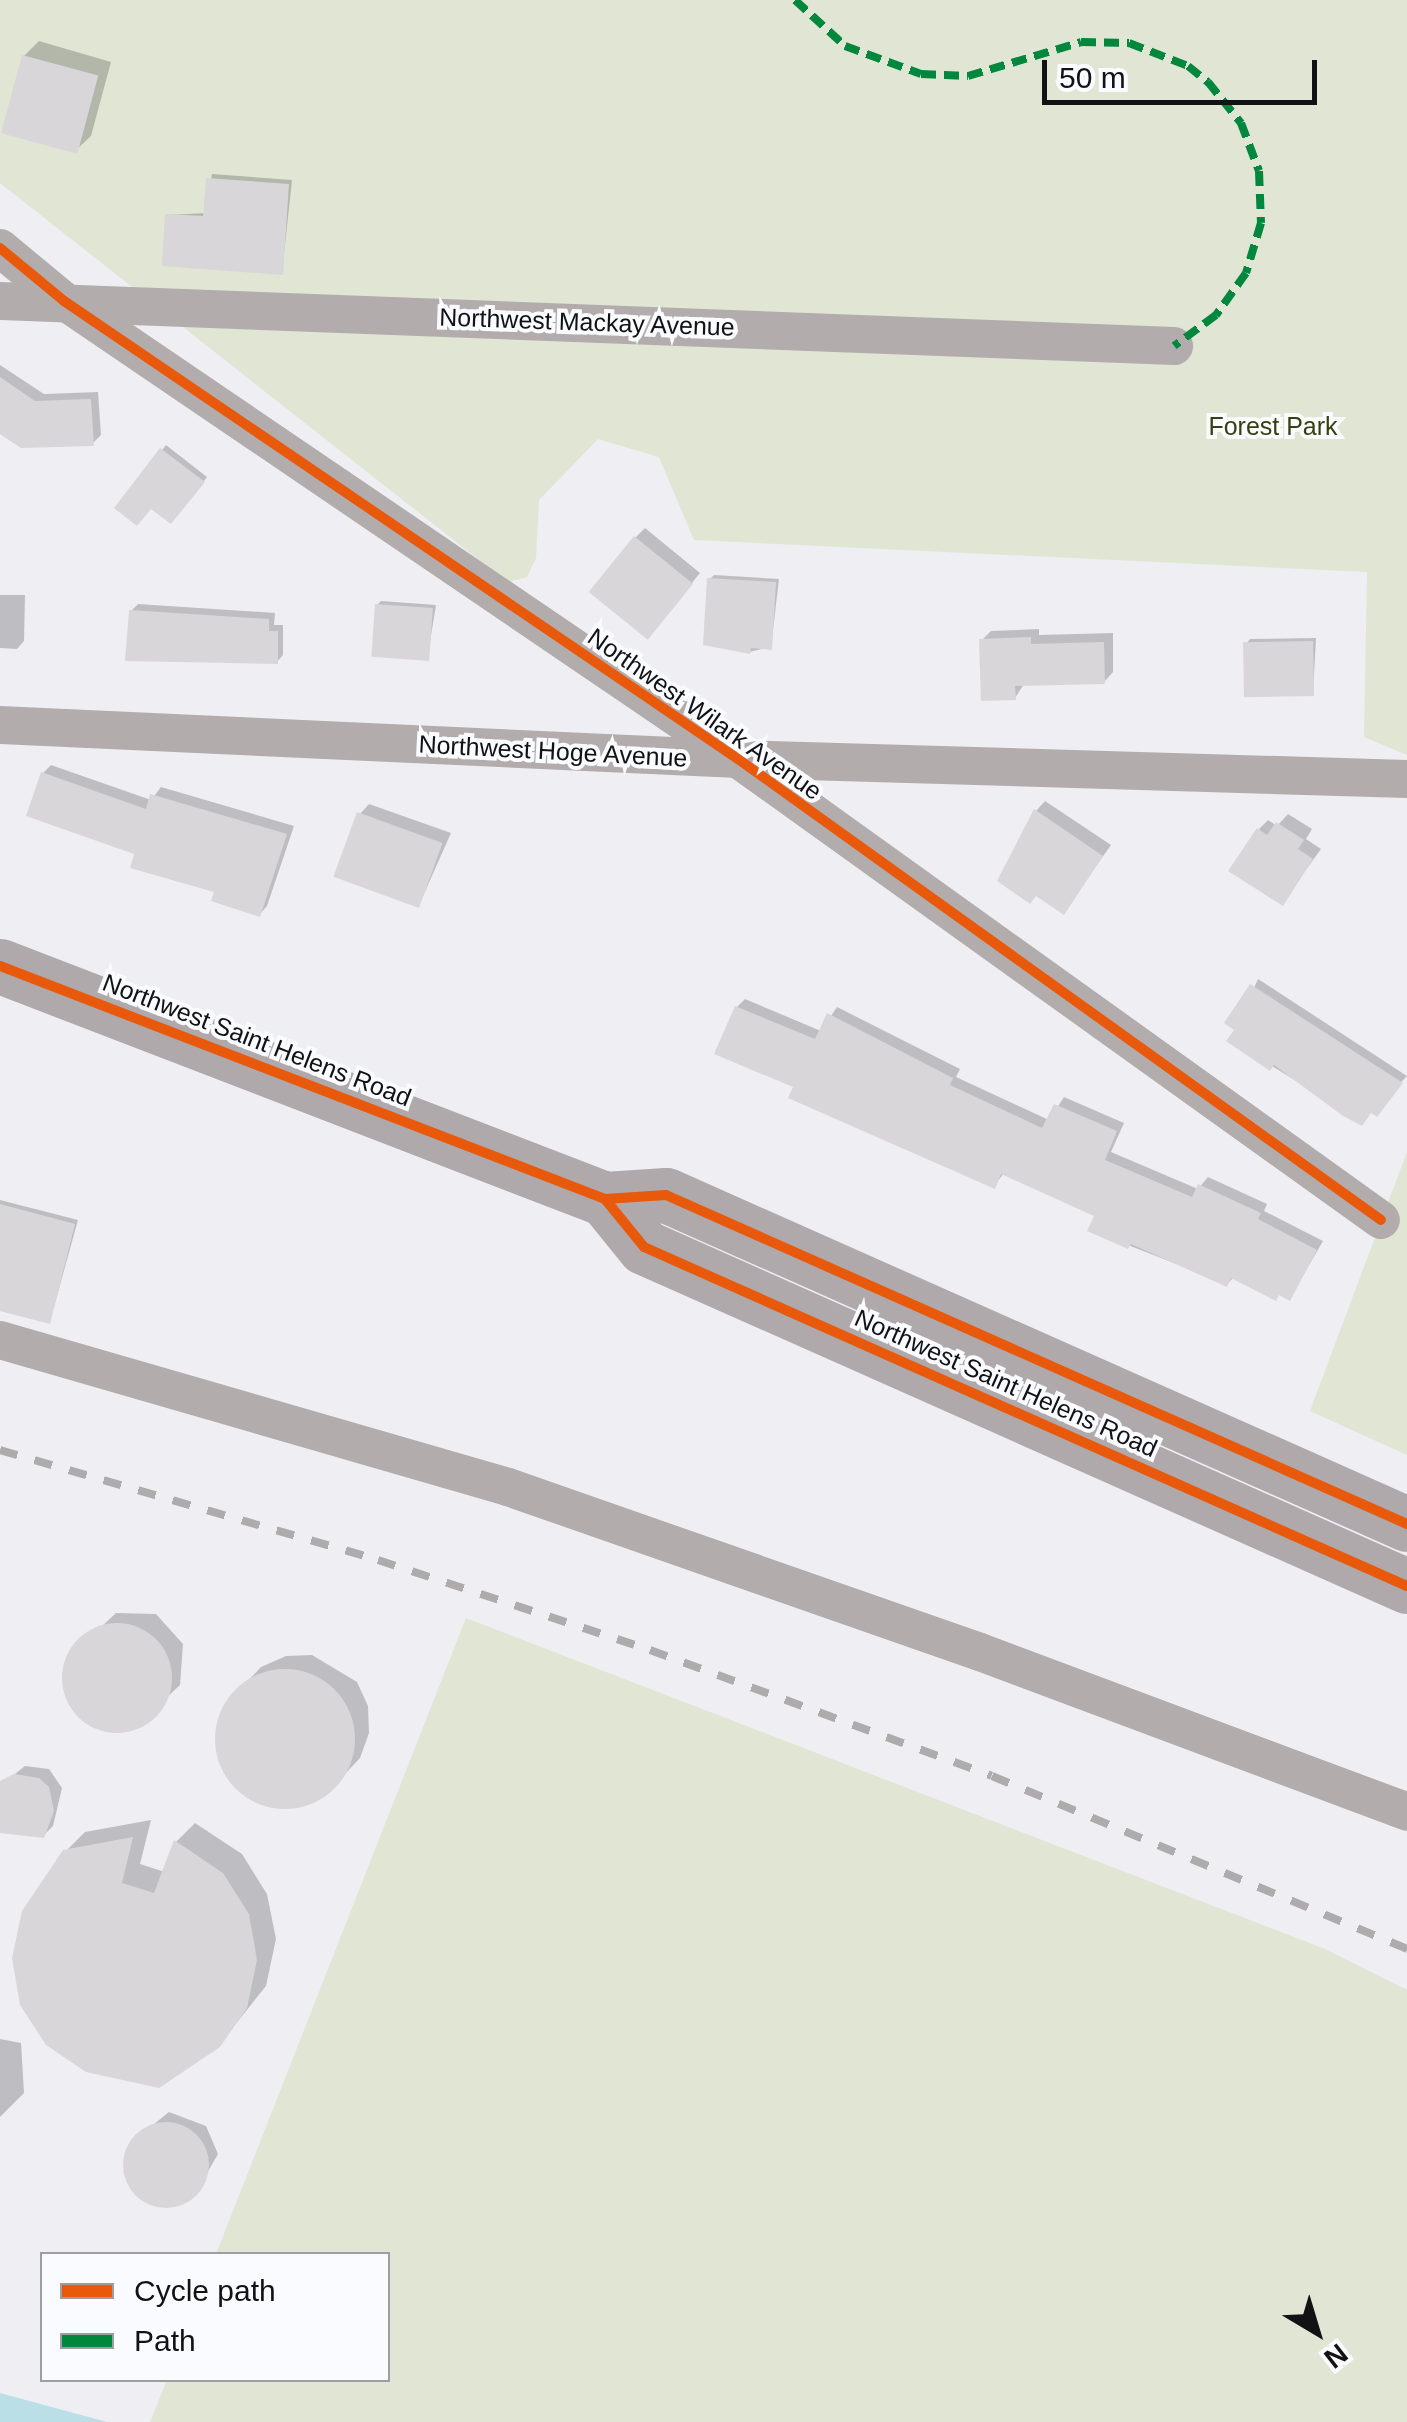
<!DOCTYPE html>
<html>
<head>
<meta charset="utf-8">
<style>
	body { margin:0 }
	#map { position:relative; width:1407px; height:2422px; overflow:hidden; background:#eeeef3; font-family:Arial,sans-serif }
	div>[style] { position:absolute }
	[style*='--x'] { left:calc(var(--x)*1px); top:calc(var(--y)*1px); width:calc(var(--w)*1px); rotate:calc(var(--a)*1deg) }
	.green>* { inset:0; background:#e0e5d4 }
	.water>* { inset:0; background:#bbdfe6 }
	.shadow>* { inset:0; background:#0003 }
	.building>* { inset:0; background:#d8d6d9; transform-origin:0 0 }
	.round { border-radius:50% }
	.minor>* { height:38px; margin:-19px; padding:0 19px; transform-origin:19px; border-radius:19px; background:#b2adac }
	.highway>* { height:55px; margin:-27.5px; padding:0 27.5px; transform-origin:27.5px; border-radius:27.5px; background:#afa9ab }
	.rail>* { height:8px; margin-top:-4px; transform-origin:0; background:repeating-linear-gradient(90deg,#adabac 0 18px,transparent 0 36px) }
	.quiet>* { height:8px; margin-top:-4px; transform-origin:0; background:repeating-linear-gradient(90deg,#00873e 0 15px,transparent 0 23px) }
	.cycleway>* { height:10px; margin:-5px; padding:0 5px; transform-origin:5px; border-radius:5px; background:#e8590c }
	span { translate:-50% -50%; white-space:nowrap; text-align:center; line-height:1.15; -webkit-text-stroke:8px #fafbfe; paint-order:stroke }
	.street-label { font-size:25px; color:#121215 }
	.park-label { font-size:25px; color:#373f11 }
	.legend { position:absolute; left:40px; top:2252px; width:350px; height:130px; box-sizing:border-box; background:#fafbfe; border:2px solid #9d9ea1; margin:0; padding:12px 18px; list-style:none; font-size:30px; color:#121215 }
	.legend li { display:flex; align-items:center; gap:20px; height:50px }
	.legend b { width:50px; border:2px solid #9d9ea1 }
	.north { position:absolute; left:1267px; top:2282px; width:100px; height:100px; -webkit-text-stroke:8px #fafbfe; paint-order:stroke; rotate:142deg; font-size:28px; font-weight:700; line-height:40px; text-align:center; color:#121215 }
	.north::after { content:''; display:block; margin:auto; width:35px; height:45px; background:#121215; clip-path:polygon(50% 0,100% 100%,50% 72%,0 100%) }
	.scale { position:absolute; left:1042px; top:60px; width:275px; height:45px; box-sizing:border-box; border:5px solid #121215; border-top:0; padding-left:12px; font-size:30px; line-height:35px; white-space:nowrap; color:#121215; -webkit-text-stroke:8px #fafbfe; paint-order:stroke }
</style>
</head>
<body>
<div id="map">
	<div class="green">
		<div style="clip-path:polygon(0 0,1407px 0,1407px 755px,1364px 737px,1367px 572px,694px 540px,659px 457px,598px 439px,539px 500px,536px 558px,527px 577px,507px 582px,0 183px)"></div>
		<div style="clip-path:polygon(1407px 1152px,1407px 1455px,1310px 1411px)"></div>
		<div style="clip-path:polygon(466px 1618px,1325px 1949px,1407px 1990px,1407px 2422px,150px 2422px,167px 2380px,388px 2380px,388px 2254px,216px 2254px)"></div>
	</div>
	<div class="water">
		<div style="clip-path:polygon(0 2393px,107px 2422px,0 2422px)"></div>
	</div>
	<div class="shadow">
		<div style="clip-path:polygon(39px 41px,111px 62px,91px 136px,76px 150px,24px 56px)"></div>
		<div style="clip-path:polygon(212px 174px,292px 180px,282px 273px,168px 215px,206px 213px)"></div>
		<div style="clip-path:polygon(0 365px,44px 394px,98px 392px,101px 435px,93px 443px,0 431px)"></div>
		<div style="clip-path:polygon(166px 445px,207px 477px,175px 517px,151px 506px,117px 508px)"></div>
		<div style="clip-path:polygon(645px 528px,700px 573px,657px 626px,635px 538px)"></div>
		<div style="clip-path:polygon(714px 575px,779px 579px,771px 647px,749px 652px,710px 579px)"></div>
		<div style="clip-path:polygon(0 595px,25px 595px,24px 641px,17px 649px,0 648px)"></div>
		<div style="clip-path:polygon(381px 601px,436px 605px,428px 654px,377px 605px)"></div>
		<div style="clip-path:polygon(138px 604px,275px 613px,274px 625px,283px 625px,283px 655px,277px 662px,131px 611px)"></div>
		<div style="clip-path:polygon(1039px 629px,1039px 635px,1113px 633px,1113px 672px,1104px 682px,1024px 684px,1015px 698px,982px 640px,991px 631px)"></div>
		<div style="clip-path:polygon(1316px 638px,1313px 693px,1246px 644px,1250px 639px)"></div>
		<div style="clip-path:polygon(51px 765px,151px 800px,161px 787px,294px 826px,267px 906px,259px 915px,217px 890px,43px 773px)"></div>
		<div style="clip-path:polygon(1045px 801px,1111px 845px,1064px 911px,1036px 811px)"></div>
		<div style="clip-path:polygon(369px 804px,451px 833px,419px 905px,360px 814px)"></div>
		<div style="clip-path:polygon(1288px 814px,1312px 829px,1306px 839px,1321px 849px,1282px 903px,1259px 829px,1268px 820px,1277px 826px)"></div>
		<div style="clip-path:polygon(1258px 979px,1407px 1076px,1362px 1122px,1230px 1040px)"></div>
		<div style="clip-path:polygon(745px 999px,821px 1031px,837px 1007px,960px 1069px,956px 1077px,1049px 1120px,1064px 1097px,1124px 1123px,1111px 1152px,1198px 1189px,1208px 1177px,1267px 1204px,1264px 1211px,1323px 1241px,1290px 1298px,1234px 1277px,1227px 1284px,1090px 1230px,1097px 1214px,1004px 1173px,994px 1186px,796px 1086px,737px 1007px)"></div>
		<div style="clip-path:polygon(0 1200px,78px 1220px,50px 1321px,0 1308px)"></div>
		<div style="clip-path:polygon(116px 1613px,156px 1614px,183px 1644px,180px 1685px,134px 1728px,94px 1725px,67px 1696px,70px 1656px)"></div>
		<div style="clip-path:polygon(312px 1655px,357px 1682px,368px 1706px,369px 1733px,360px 1758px,326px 1794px,274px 1807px,249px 1797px,230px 1779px,219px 1755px,218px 1728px,227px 1703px,261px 1667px,286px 1656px)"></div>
		<div style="clip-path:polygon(25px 1766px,49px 1769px,62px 1788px,53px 1826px,43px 1836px,0 1824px,0 1786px)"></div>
		<div style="clip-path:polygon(151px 1820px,140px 1864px,165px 1872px,176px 1842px,195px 1823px,242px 1854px,267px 1894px,276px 1939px,266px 1986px,219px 2045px,65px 1852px,85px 1832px)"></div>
		<div style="clip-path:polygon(0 2039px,21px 2043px,24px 2093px,0 2117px)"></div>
		<div style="clip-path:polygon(169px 2112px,206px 2126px,218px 2154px,195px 2194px,166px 2206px,138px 2194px,126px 2166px,138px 2137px)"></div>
	</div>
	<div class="building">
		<div style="left:22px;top:55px;width:79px;height:81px;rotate:15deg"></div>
		<div style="clip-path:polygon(206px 178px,289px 184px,283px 275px,162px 266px,165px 214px,203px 216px)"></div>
		<div style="clip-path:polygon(0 377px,35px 401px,91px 399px,94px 446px,21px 448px,0 434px)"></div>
		<div style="clip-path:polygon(160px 448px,205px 482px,171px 524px,151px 509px,137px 526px,114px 508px)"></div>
		<div style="left:634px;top:536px;width:76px;height:72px;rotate:39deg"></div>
		<div style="clip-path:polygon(707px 578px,776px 582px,772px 650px,751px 648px,750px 654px,703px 645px)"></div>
		<div style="left:375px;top:604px;width:58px;height:53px;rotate:4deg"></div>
		<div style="clip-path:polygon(129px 610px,269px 619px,269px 631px,278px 631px,278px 664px,125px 661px)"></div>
		<div style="clip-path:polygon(1031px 637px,1031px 644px,1104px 642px,1105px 684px,1015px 686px,1016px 700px,981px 701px,979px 639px)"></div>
		<div style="left:1313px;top:641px;width:55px;height:70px;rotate:89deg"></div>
		<div style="clip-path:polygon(41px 772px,146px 809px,150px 794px,287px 834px,260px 917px,211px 901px,214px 892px,130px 868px,134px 854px,26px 816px)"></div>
		<div style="clip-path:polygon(1034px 809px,1103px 856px,1064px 915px,1036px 896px,1030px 904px,997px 881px)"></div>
		<div style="left:357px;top:812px;width:91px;height:69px;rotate:20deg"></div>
		<div style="clip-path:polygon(1276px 822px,1304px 840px,1298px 849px,1313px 859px,1283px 906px,1228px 871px,1257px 828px,1267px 835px)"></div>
		<div style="clip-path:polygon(1250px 984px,1403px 1083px,1377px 1117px,1371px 1113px,1362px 1126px,1343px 1116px,1274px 1065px,1270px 1071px,1226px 1041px,1234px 1030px,1224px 1023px)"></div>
		<div style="clip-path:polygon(735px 1006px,815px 1039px,827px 1013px,953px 1078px,950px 1085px,1042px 1128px,1054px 1104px,1117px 1131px,1105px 1160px,1192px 1197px,1198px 1184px,1261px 1213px,1258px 1219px,1317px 1250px,1290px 1301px,1279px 1295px,1276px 1301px,1231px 1278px,1227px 1287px,1131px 1244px,1128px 1249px,1087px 1231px,1094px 1216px,1001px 1174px,995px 1189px,788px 1098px,793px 1087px,714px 1054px)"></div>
		<div style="clip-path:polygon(0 1204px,75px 1224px,50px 1324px,0 1311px)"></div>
		<div class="round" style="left:62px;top:1623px;width:110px;height:110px"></div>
		<div class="round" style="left:215px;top:1669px;width:140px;height:140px"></div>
		<div style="clip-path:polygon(14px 1774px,39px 1778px,49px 1787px,54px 1811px,44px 1838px,0 1833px,0 1781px)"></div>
		<div style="clip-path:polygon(133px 1837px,122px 1883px,154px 1893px,174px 1840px,223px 1873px,249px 1914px,257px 1960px,247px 2008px,220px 2047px,159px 2088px,86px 2072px,46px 2045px,20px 2005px,12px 1958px,22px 1911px,63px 1850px)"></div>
		<div class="round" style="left:123px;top:2122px;width:86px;height:86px"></div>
	</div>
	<div class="minor">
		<div style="--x:0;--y:248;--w:83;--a:39.6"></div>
		<div style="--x:64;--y:301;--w:815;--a:34.2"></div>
		<div style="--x:738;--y:759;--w:791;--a:35.64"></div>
		<div style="--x:0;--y:301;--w:1175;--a:2.2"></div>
		<div style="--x:0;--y:725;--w:739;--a:2.64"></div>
		<div style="--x:738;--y:759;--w:669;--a:1.71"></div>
		<div style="--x:0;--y:1340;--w:529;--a:16.14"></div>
		<div style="--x:508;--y:1487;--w:500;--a:19.27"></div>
		<div style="--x:980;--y:1652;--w:456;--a:20.5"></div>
	</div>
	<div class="highway">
		<div style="--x:0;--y:966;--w:648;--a:21.06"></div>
		<div style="--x:605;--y:1199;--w:61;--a:-3.8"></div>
		<div style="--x:666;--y:1195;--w:811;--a:23.94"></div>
		<div style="--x:605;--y:1199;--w:62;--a:50.9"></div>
		<div style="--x:644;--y:1247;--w:835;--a:23.96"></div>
	</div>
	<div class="rail">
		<div style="--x:0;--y:1450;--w:394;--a:16.2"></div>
		<div style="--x:378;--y:1560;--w:287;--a:18.3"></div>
		<div style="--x:650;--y:1650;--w:364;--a:20.2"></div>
		<div style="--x:992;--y:1776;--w:450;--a:22.6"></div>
	</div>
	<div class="quiet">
		<div style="--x:795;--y:0;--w:68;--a:42.6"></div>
		<div style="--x:845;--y:46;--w:81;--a:20.2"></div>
		<div style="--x:921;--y:74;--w:47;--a:2.4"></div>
		<div style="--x:968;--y:76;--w:118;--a:-16.7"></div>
		<div style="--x:1081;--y:42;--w:48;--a:1.2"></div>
		<div style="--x:1129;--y:43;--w:63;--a:21.3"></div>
		<div style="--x:1188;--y:66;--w:26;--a:39"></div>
		<div style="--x:1208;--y:82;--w:53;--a:51.2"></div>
		<div style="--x:1241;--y:123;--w:51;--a:69.4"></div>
		<div style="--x:1259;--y:171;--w:52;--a:87.8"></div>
		<div style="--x:1261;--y:223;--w:52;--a:106.7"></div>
		<div style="--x:1246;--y:273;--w:52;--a:125.5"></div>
		<div style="--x:1216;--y:315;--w:52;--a:143.6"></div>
	</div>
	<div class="cycleway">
		<div style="--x:0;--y:248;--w:83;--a:39.6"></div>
		<div style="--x:64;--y:301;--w:815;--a:34.2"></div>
		<div style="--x:738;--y:759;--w:791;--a:35.64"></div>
		<div style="--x:0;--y:966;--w:648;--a:21.06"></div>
		<div style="--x:605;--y:1199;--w:61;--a:-3.8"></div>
		<div style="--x:666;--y:1195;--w:811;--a:23.94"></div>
		<div style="--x:605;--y:1199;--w:62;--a:50.9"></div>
		<div style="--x:644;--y:1247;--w:835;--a:23.96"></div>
	</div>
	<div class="street-label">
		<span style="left:587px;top:322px;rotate:2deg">Northwest Mackay Avenue</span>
		<span style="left:705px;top:714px;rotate:35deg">Northwest Wilark Avenue</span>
		<span style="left:553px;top:751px;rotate:3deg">Northwest Hoge Avenue</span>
		<span style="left:257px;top:1040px;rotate:21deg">Northwest Saint Helens Road</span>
		<span style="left:1006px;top:1383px;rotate:24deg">Northwest Saint Helens Road</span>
	</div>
	<div class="park-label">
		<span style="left:1273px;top:426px">Forest Park</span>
	</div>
	<ul class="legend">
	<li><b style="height:12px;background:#e8590c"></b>Cycle path</li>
	<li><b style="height:12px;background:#00873e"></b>Path</li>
	</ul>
	<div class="north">N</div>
	<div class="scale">50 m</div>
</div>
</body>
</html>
